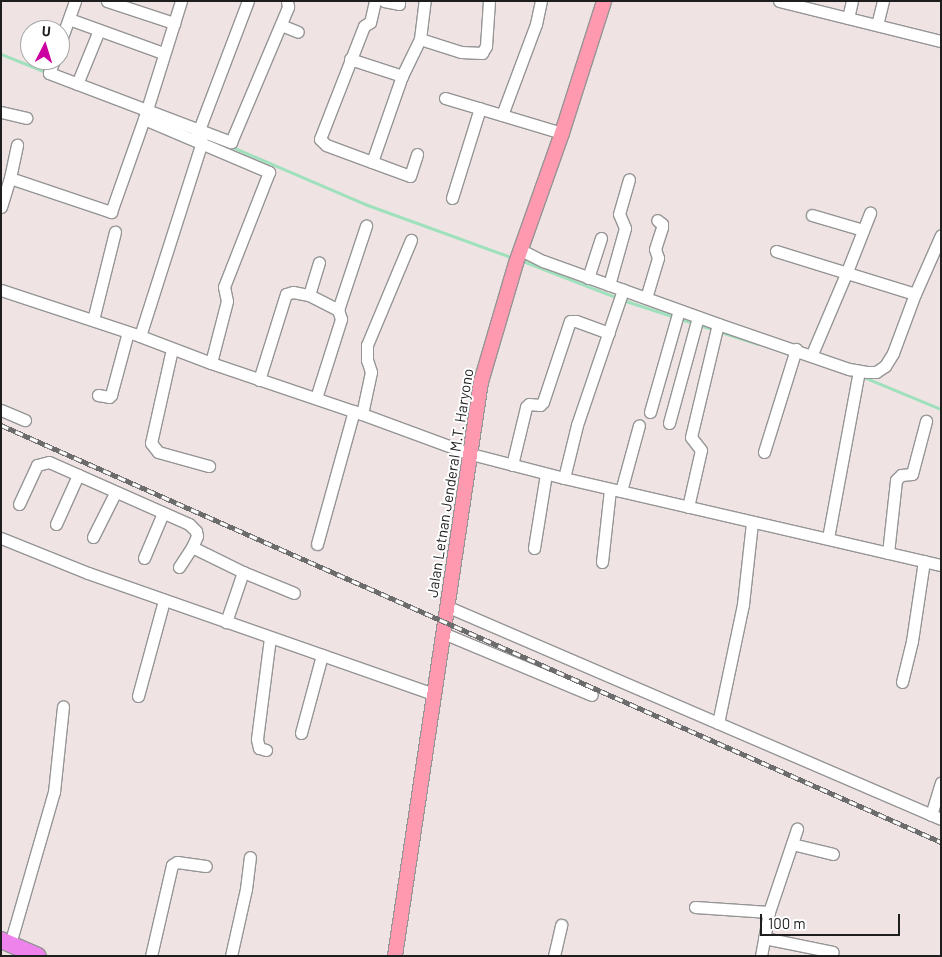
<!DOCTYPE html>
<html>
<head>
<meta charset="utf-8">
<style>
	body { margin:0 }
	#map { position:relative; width:942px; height:957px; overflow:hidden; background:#f0e3e4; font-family:Barlow,sans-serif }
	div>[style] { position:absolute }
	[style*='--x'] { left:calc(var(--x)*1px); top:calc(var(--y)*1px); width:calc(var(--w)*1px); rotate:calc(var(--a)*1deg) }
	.stream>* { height:2.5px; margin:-1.25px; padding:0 1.25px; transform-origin:1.25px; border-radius:1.25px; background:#9fe1bc }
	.roads { filter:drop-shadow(1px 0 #959595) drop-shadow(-1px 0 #959595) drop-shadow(0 1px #959595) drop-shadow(0 -1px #959595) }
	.minor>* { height:11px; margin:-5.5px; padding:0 5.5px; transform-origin:5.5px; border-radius:5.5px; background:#fff }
	.major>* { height:14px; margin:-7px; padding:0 7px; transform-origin:7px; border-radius:7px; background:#ff99af }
	.highway>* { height:16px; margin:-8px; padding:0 8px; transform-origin:8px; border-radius:8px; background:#ee84eb }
	.rail>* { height:4.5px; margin-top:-2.25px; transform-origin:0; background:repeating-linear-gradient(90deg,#fff 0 8px,#6c6c6c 0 16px); box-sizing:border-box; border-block:1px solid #6c6c6c }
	span { translate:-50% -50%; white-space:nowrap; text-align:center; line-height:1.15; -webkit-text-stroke:4px #fff; paint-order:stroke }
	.street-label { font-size:15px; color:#1e1e1e }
	.frame { position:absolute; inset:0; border:2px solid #1e1e1e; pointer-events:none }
	.north { position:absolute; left:20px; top:20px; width:50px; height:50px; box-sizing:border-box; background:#fff; border:1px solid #a5a5a5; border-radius:50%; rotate:5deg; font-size:14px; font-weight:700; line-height:20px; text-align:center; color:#1e1e1e }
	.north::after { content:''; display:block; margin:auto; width:18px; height:22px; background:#cc00a1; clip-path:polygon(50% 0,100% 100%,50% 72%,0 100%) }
	.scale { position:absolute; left:760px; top:914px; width:140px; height:22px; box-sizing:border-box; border:2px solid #1e1e1e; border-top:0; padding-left:6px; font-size:15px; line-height:18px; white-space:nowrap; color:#1e1e1e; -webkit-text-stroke:4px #fff; paint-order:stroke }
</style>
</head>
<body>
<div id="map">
	<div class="stream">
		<div style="--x:1;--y:54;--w:48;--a:21.8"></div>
		<div style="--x:230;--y:146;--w:147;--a:23.2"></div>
		<div style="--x:365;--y:204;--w:158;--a:20"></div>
		<div style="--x:523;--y:261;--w:102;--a:21.3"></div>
		<div style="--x:623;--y:300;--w:52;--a:18.1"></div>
		<div style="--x:680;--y:319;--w:15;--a:16"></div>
		<div style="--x:699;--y:325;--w:15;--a:16"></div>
		<div style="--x:721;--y:332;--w:39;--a:18"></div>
		<div style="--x:861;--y:376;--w:87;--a:22.4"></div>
	</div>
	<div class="roads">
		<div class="minor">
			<div style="--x:107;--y:1;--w:71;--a:18.2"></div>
			<div style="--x:375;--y:1;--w:22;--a:103"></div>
			<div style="--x:370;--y:22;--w:7;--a:146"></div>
			<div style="--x:364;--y:26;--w:121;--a:111.3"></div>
			<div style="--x:320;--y:139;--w:8;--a:45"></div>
			<div style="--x:326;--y:145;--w:49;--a:20.3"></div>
			<div style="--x:372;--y:162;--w:91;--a:-70.8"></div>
			<div style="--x:402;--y:76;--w:41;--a:-64.1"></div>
			<div style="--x:420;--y:39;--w:38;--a:-83"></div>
			<div style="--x:384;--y:1;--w:15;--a:11"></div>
			<div style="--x:399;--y:4;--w:3;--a:-90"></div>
			<div style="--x:779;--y:1;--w:167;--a:13.9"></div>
			<div style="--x:848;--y:18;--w:17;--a:-77"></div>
			<div style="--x:69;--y:19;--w:100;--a:19.9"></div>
			<div style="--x:281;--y:25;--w:18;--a:22"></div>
			<div style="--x:877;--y:25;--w:25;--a:-76"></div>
			<div style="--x:420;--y:39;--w:43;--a:17.6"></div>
			<div style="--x:461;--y:52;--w:21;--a:3"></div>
			<div style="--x:482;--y:53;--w:8;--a:-60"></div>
			<div style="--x:486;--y:46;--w:45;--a:-86.2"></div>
			<div style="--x:60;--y:43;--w:45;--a:-70.3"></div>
			<div style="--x:350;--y:59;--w:55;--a:18.1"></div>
			<div style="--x:54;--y:60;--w:14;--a:111"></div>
			<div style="--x:49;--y:73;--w:195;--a:20.8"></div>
			<div style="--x:231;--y:142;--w:147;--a:-67.1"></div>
			<div style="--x:288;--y:7;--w:6;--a:-99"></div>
			<div style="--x:77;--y:84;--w:58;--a:-67.8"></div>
			<div style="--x:445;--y:98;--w:122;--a:16.7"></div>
			<div style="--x:1;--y:112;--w:26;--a:13"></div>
			<div style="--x:502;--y:115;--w:97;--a:-69.5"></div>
			<div style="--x:536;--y:24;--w:24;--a:-78"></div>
			<div style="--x:144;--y:119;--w:136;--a:23"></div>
			<div style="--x:269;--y:172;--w:123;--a:111.4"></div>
			<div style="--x:224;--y:287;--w:14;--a:78"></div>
			<div style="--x:227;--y:301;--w:64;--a:104.5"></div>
			<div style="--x:197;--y:135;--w:143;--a:-69.2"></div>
			<div style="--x:372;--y:162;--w:40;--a:20.2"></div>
			<div style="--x:410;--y:176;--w:23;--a:-72"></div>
			<div style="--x:10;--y:178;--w:34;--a:-78"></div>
			<div style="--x:452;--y:198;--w:94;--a:-72.7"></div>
			<div style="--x:1;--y:207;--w:30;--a:-73"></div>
			<div style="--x:10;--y:178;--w:107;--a:18.6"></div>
			<div style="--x:111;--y:212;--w:99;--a:-70.5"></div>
			<div style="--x:144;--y:119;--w:124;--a:-72.6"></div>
			<div style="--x:812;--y:215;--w:53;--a:16.4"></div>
			<div style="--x:521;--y:250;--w:25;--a:27"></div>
			<div style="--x:543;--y:261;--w:186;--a:19.8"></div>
			<div style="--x:718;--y:324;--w:139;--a:19"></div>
			<div style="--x:849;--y:369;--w:18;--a:9"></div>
			<div style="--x:867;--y:372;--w:9;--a:0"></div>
			<div style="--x:876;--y:372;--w:11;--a:-34"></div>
			<div style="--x:885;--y:366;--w:15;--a:-58"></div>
			<div style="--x:893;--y:353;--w:63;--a:-69.6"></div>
			<div style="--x:915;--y:294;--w:64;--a:-66.2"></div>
			<div style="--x:776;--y:251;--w:145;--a:17.2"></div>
			<div style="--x:588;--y:278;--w:42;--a:-72"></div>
			<div style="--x:609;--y:285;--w:59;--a:-74.3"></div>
			<div style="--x:625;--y:228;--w:15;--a:-113"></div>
			<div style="--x:619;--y:214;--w:36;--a:-74"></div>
			<div style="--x:1;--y:290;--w:146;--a:18.3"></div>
			<div style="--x:140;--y:336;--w:76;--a:20.8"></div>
			<div style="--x:211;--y:363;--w:159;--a:18.7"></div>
			<div style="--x:362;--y:414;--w:116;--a:20.2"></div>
			<div style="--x:471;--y:454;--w:96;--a:14.5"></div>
			<div style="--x:564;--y:478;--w:387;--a:13"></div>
			<div style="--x:309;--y:295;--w:34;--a:-73"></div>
			<div style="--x:646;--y:298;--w:42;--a:-73.3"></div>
			<div style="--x:658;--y:258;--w:9;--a:-108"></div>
			<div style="--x:655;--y:249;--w:23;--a:-72"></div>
			<div style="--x:662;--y:227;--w:3;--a:-90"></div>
			<div style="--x:662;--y:224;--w:6;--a:-141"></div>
			<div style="--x:93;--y:320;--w:91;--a:-76"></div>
			<div style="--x:140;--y:336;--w:204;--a:-72.3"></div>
			<div style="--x:172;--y:349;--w:96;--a:102.6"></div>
			<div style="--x:151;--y:443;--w:11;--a:52"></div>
			<div style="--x:158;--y:452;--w:53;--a:15.4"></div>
			<div style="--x:812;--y:354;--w:87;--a:-67"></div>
			<div style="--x:846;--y:274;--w:66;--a:-68.5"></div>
			<div style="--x:259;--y:380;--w:90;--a:-72.6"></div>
			<div style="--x:286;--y:294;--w:7;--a:-16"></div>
			<div style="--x:293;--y:292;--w:16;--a:11"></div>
			<div style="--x:309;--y:295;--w:33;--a:27"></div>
			<div style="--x:98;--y:395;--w:11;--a:10"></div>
			<div style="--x:109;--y:397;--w:3;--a:-45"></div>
			<div style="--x:111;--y:395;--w:65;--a:-74.9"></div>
			<div style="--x:316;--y:398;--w:83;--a:-72.4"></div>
			<div style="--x:341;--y:319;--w:9;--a:-108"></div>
			<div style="--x:338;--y:310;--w:89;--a:-71.6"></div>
			<div style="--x:1;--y:410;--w:26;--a:23"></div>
			<div style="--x:650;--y:412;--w:106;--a:-74.1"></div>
			<div style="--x:362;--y:414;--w:43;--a:-77.9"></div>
			<div style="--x:371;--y:372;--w:13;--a:-108"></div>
			<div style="--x:367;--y:360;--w:15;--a:-90"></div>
			<div style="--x:367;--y:345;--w:114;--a:-67.3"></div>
			<div style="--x:669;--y:423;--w:110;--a:-74.7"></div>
			<div style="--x:764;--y:452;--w:108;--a:-72.7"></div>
			<div style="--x:512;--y:465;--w:60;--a:-76.4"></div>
			<div style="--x:526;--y:407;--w:4;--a:-45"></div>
			<div style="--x:529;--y:404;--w:11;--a:5"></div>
			<div style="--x:540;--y:405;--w:4;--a:-45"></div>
			<div style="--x:543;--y:402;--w:85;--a:-71.6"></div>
			<div style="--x:570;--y:321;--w:6;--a:0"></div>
			<div style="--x:576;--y:321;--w:35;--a:20"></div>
			<div style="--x:564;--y:478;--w:55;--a:-76.2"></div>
			<div style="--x:577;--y:425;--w:143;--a:-71.2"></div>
			<div style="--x:621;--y:491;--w:68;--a:-74.7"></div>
			<div style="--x:19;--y:504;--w:43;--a:-65.2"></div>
			<div style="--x:37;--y:465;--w:12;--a:-14"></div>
			<div style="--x:49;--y:462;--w:153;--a:23.9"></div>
			<div style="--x:189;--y:524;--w:10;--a:45"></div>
			<div style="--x:196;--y:531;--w:5;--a:79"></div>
			<div style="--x:197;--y:536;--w:12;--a:114"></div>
			<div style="--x:192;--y:547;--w:57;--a:26.1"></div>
			<div style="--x:243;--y:572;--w:53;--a:108.8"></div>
			<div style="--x:688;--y:507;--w:58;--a:-77.2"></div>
			<div style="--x:701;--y:450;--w:16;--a:-128"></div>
			<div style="--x:691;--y:437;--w:116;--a:-76.6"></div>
			<div style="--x:56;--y:524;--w:54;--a:-65.8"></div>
			<div style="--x:93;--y:537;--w:49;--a:-63.4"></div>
			<div style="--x:1;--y:538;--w:94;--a:21.9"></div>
			<div style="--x:88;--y:573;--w:366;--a:19.3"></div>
			<div style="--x:828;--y:538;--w:170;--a:-79.5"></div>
			<div style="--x:317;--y:544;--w:138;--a:-74.5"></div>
			<div style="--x:534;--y:548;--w:75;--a:-80.8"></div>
			<div style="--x:888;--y:553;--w:73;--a:-83.7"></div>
			<div style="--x:896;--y:480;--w:7;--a:-45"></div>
			<div style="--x:901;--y:475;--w:11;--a:-5"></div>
			<div style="--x:912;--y:474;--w:55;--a:-75.2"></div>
			<div style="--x:144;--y:558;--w:49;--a:-67.1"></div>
			<div style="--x:602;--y:562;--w:73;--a:-83.7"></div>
			<div style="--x:179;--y:567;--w:24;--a:-57"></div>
			<div style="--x:243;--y:572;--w:55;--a:22.4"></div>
			<div style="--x:446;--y:606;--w:539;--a:23.28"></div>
			<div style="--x:443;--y:633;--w:161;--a:22.6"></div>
			<div style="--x:902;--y:682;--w:42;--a:-76.3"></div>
			<div style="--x:912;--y:641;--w:81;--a:-81.5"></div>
			<div style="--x:138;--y:696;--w:99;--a:-74.8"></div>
			<div style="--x:718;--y:723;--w:122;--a:-78.1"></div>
			<div style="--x:743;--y:604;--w:82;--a:-83.7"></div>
			<div style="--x:301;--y:733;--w:81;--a:-74.9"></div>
			<div style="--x:266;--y:750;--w:7;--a:-164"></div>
			<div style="--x:259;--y:748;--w:9;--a:-103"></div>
			<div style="--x:257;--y:739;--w:102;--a:-82.7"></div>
			<div style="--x:931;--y:815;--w:34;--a:-73"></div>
			<div style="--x:792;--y:844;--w:42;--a:13.7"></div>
			<div style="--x:695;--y:907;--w:74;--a:3.9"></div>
			<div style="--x:764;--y:938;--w:70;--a:11.5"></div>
			<div style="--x:10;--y:944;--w:158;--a:-73.9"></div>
			<div style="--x:54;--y:792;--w:86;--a:-84"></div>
			<div style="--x:151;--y:956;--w:93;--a:-77"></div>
			<div style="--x:172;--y:865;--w:6;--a:-31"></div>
			<div style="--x:177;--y:862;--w:29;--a:8"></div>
			<div style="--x:231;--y:956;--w:69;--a:-77.4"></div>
			<div style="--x:246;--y:889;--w:32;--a:-83"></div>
			<div style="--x:554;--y:956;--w:32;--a:-77"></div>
			<div style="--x:761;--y:956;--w:45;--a:-79.7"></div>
			<div style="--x:769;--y:912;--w:88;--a:-71.4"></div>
		</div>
		<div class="major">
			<div style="--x:395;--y:956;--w:580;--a:-81.48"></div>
			<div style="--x:481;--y:382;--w:124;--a:-73.6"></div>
			<div style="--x:516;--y:263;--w:138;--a:-70.5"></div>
			<div style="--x:562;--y:133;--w:139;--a:-72.3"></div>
		</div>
		<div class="highway">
			<div style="--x:1;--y:940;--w:40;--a:23.4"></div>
		</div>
	</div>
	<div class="rail">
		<div style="--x:1;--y:425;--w:1028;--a:23.92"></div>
	</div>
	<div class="street-label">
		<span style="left:450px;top:483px;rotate:-81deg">Jalan Letnan Jenderal M.T. Haryono</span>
	</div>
	<div class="frame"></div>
	<div class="north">U</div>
	<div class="scale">100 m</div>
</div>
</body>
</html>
